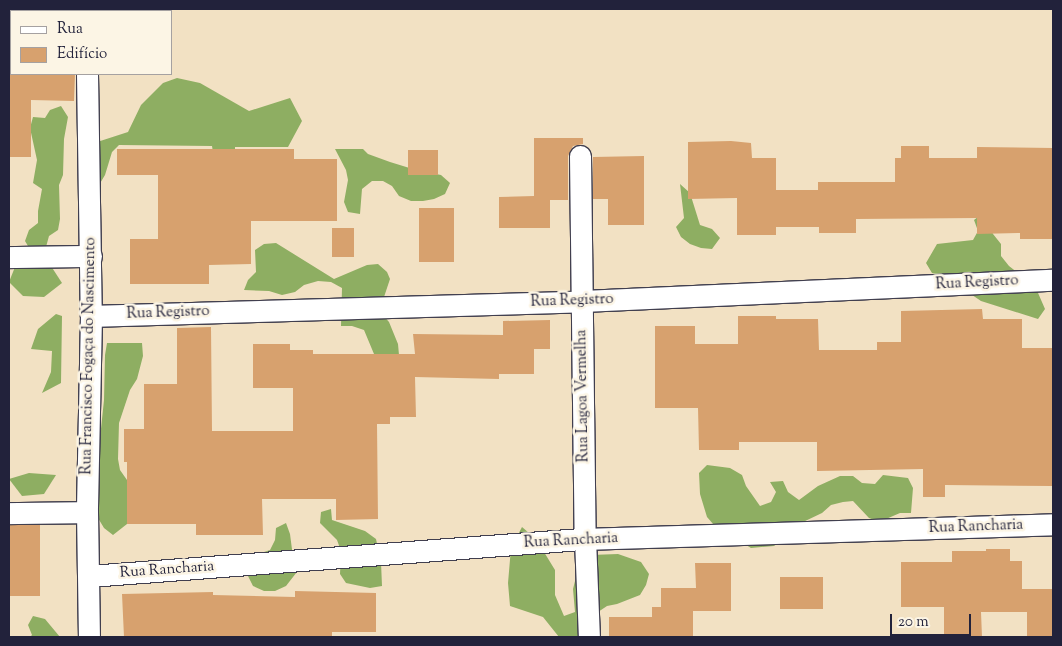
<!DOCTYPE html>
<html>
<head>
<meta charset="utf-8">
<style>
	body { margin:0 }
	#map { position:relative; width:1062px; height:646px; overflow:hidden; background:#f2e1c3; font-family:"Sorts Mill Goudy",serif }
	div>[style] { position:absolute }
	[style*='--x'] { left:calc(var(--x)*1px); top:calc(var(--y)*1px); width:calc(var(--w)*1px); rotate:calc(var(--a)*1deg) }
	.forest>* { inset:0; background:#8eae62 }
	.building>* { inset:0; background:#d7a16e; transform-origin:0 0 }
	.roads { filter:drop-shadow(1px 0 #413f4f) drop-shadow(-1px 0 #413f4f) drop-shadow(0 1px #413f4f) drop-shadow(0 -1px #413f4f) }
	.street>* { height:21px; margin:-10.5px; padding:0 10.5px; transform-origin:10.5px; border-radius:10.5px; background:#fff }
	span { translate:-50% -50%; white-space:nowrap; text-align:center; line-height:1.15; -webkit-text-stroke:5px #fcf5e5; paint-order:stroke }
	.street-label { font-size:15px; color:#22223b }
	.frame { position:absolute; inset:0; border:10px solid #22223b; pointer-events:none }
	.legend { position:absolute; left:10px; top:10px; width:162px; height:65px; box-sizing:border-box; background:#fcf5e5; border:1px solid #a5a1a1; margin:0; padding:6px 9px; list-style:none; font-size:15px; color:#22223b }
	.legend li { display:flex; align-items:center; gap:10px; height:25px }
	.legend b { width:25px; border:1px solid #a5a1a1 }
	.scale { position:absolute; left:890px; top:614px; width:81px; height:22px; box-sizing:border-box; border:2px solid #22223b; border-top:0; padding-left:6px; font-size:15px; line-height:18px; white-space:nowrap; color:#22223b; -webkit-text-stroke:4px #fcf5e5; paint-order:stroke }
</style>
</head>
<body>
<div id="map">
	<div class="forest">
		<div style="clip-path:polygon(177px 78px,200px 83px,249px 111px,290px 98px,302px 121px,288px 147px,235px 147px,235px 170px,214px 159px,212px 146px,119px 145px,112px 152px,105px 175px,99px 185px,91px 144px,128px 132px,141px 105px,163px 83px)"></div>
		<div style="clip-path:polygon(61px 106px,68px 117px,64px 139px,63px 175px,59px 185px,60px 219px,58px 230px,49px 236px,46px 247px,31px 251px,25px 241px,29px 230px,38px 223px,38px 211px,42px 189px,33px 183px,37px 160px,30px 128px,33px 117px,45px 118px,50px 110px)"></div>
		<div style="clip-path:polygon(335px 149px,363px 149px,368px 154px,390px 162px,416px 170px,441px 175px,450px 183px,445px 194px,434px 199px,423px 201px,411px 201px,399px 196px,392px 186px,383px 181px,372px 181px,362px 189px,360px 214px,348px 212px,344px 202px,348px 180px,346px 170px)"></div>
		<div style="clip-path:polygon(680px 184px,690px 193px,700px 225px,712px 229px,720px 238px,712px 249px,701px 248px,690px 244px,681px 237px,676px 227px,684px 218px)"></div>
		<div style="clip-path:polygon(983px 213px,993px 234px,1001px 244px,1001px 256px,1009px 266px,1035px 286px,1045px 309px,1038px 319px,981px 301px,944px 276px,932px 273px,926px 263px,937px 244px,973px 240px,978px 231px,974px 220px)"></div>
		<div style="clip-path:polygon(276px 243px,334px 279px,367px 265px,378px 264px,387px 272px,390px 279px,382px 303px,382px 314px,389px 322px,398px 344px,399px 355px,381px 361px,374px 354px,364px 330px,352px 326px,341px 326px,342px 288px,331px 282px,318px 281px,304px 285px,295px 292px,282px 295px,269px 291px,244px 290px,248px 280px,256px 272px,255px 250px,264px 244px)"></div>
		<div style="clip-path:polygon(17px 262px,49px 263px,62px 283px,44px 297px,23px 296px,9px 282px)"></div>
		<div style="clip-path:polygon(56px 314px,62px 316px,61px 383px,42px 393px,51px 372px,52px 351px,31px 349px,38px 329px)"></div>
		<div style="clip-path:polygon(107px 343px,142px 343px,143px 356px,137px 379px,130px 390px,119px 423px,118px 459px,120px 470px,127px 480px,129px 489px,128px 511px,127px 524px,113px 535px,104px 528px,98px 518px,94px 495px,104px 400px,105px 355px)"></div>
		<div style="clip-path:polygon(707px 465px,730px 468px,742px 475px,746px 486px,760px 506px,771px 502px,776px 492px,770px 482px,783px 481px,788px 492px,799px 500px,818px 486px,840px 476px,853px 476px,862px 483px,875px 484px,883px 475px,908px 478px,913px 488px,911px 513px,900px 513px,879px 522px,869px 518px,853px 501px,843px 502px,831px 505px,822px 513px,801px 523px,774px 546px,751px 548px,714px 525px,707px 517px,700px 494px,699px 473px)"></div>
		<div style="clip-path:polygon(29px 473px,56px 475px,44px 494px,22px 496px,9px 479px)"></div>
		<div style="clip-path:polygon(331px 509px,332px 520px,365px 531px,376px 539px,381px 562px,382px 586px,370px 588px,346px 583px,340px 574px,341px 551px,337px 540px,320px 523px,321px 512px)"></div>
		<div style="clip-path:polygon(286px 523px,290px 534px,293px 557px,300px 568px,286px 586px,275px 591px,264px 591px,253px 586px,248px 576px,252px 565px,258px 554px,270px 550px,275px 540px,276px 528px)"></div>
		<div style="clip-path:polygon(522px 527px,536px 539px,555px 570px,555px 595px,564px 616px,575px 612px,573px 589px,576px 577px,591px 555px,618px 554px,641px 562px,649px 574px,646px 585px,640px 595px,617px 604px,607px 606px,598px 612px,589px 637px,559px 637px,543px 617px,510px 606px,508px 583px,511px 548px)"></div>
		<div style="clip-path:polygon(33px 616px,45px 619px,60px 637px,30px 637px,32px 635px,28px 625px)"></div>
	</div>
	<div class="building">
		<div style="clip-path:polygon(9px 74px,75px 74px,74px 101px,31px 100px,31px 157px,9px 157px)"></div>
		<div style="clip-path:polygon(534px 138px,583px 138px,583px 144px,573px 146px,568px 156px,568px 200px,550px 200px,550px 228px,499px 228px,499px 197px,534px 196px)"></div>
		<div style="clip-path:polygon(731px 141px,751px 143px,752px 158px,776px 158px,776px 190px,818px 190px,818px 182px,895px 182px,895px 158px,901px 158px,901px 146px,929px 146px,929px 158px,977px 158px,977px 147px,1053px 148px,1053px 239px,1020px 239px,1020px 233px,977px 234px,977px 218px,856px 219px,856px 233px,819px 233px,819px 227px,776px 227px,776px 235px,737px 235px,737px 198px,688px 199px,688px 142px)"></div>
		<div style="clip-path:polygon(117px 149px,294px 149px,294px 159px,337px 159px,337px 221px,251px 221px,251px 264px,209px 265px,209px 284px,130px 284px,130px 239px,158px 239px,158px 175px,117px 175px)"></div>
		<div style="left:408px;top:150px;width:30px;height:25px"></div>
		<div style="clip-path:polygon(644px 156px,644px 225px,608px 225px,608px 199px,593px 199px,593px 157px)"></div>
		<div style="left:419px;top:208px;width:35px;height:54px"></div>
		<div style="left:332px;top:228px;width:22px;height:29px"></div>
		<div style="clip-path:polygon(982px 309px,983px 319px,1022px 319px,1022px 348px,1053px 348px,1053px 486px,945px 485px,945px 497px,923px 497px,923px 469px,817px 471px,817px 442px,739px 442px,739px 450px,699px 450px,698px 408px,655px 408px,655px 326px,695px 326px,695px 344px,738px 344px,738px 316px,776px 316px,776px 319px,818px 319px,819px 350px,877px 350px,877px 342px,901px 342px,901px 311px)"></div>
		<div style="clip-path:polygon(550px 320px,550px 349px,534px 349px,534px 374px,499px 374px,499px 379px,415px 377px,416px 417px,390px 417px,390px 424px,377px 424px,378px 519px,336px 520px,336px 499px,262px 499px,263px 535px,196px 535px,196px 524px,127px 524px,127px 462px,124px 462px,124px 429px,144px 429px,144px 384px,177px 384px,177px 328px,211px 327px,212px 431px,293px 431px,293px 388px,253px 388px,253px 344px,290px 344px,290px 350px,313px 350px,313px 354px,415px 354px,413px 334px,503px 335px,503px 321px)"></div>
		<div style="left:9px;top:525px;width:31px;height:71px"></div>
		<div style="clip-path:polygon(986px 549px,1010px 549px,1010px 561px,1022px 561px,1022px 589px,1053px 589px,1053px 637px,1027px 637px,1027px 612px,981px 612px,982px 637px,944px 637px,944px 607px,901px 607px,901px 562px,952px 562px,952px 551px,986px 551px)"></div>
		<div style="clip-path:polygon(695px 563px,731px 563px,731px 611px,693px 611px,693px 637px,609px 637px,609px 617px,652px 617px,652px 607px,661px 607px,661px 588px,696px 588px)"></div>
		<div style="left:780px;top:577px;width:43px;height:32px"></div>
		<div style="clip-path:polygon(295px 591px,376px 593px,376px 632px,332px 632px,332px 637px,124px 637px,122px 594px,213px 592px,213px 595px,295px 597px)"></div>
	</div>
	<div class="roads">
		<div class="street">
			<div style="--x:58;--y:9;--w:28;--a:0"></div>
			<div style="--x:87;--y:74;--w:242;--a:89.1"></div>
			<div style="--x:91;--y:316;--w:196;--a:91.2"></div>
			<div style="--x:87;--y:512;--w:125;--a:89.1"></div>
			<div style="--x:580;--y:156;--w:383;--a:89.3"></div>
			<div style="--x:585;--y:539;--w:98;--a:87.7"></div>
			<div style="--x:9;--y:257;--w:82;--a:-0.7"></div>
			<div style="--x:91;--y:316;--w:491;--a:-1.7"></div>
			<div style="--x:582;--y:301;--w:471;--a:-2.6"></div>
			<div style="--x:9;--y:513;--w:78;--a:-0.7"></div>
			<div style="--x:89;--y:576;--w:497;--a:-4.3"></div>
			<div style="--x:585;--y:539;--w:468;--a:-1.8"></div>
		</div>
	</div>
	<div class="street-label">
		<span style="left:977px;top:283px;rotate:-3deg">Rua Registro</span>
		<span style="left:572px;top:301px;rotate:-2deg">Rua Registro</span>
		<span style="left:168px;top:313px;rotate:-2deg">Rua Registro</span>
		<span style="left:89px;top:356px;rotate:-89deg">Rua Francisco Fogaça do Nascimento</span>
		<span style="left:583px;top:396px;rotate:-91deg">Rua Lagoa Vermelha</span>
		<span style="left:976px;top:527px;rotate:-2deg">Rua Rancharia</span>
		<span style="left:571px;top:541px;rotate:-3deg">Rua Rancharia</span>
		<span style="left:167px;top:570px;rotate:-4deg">Rua Rancharia</span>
	</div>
	<div class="frame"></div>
	<ul class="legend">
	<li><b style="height:6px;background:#fff"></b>Rua</li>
	<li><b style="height:14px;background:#d7a16e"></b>Edifício</li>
	</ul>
	<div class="scale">20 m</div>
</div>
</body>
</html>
